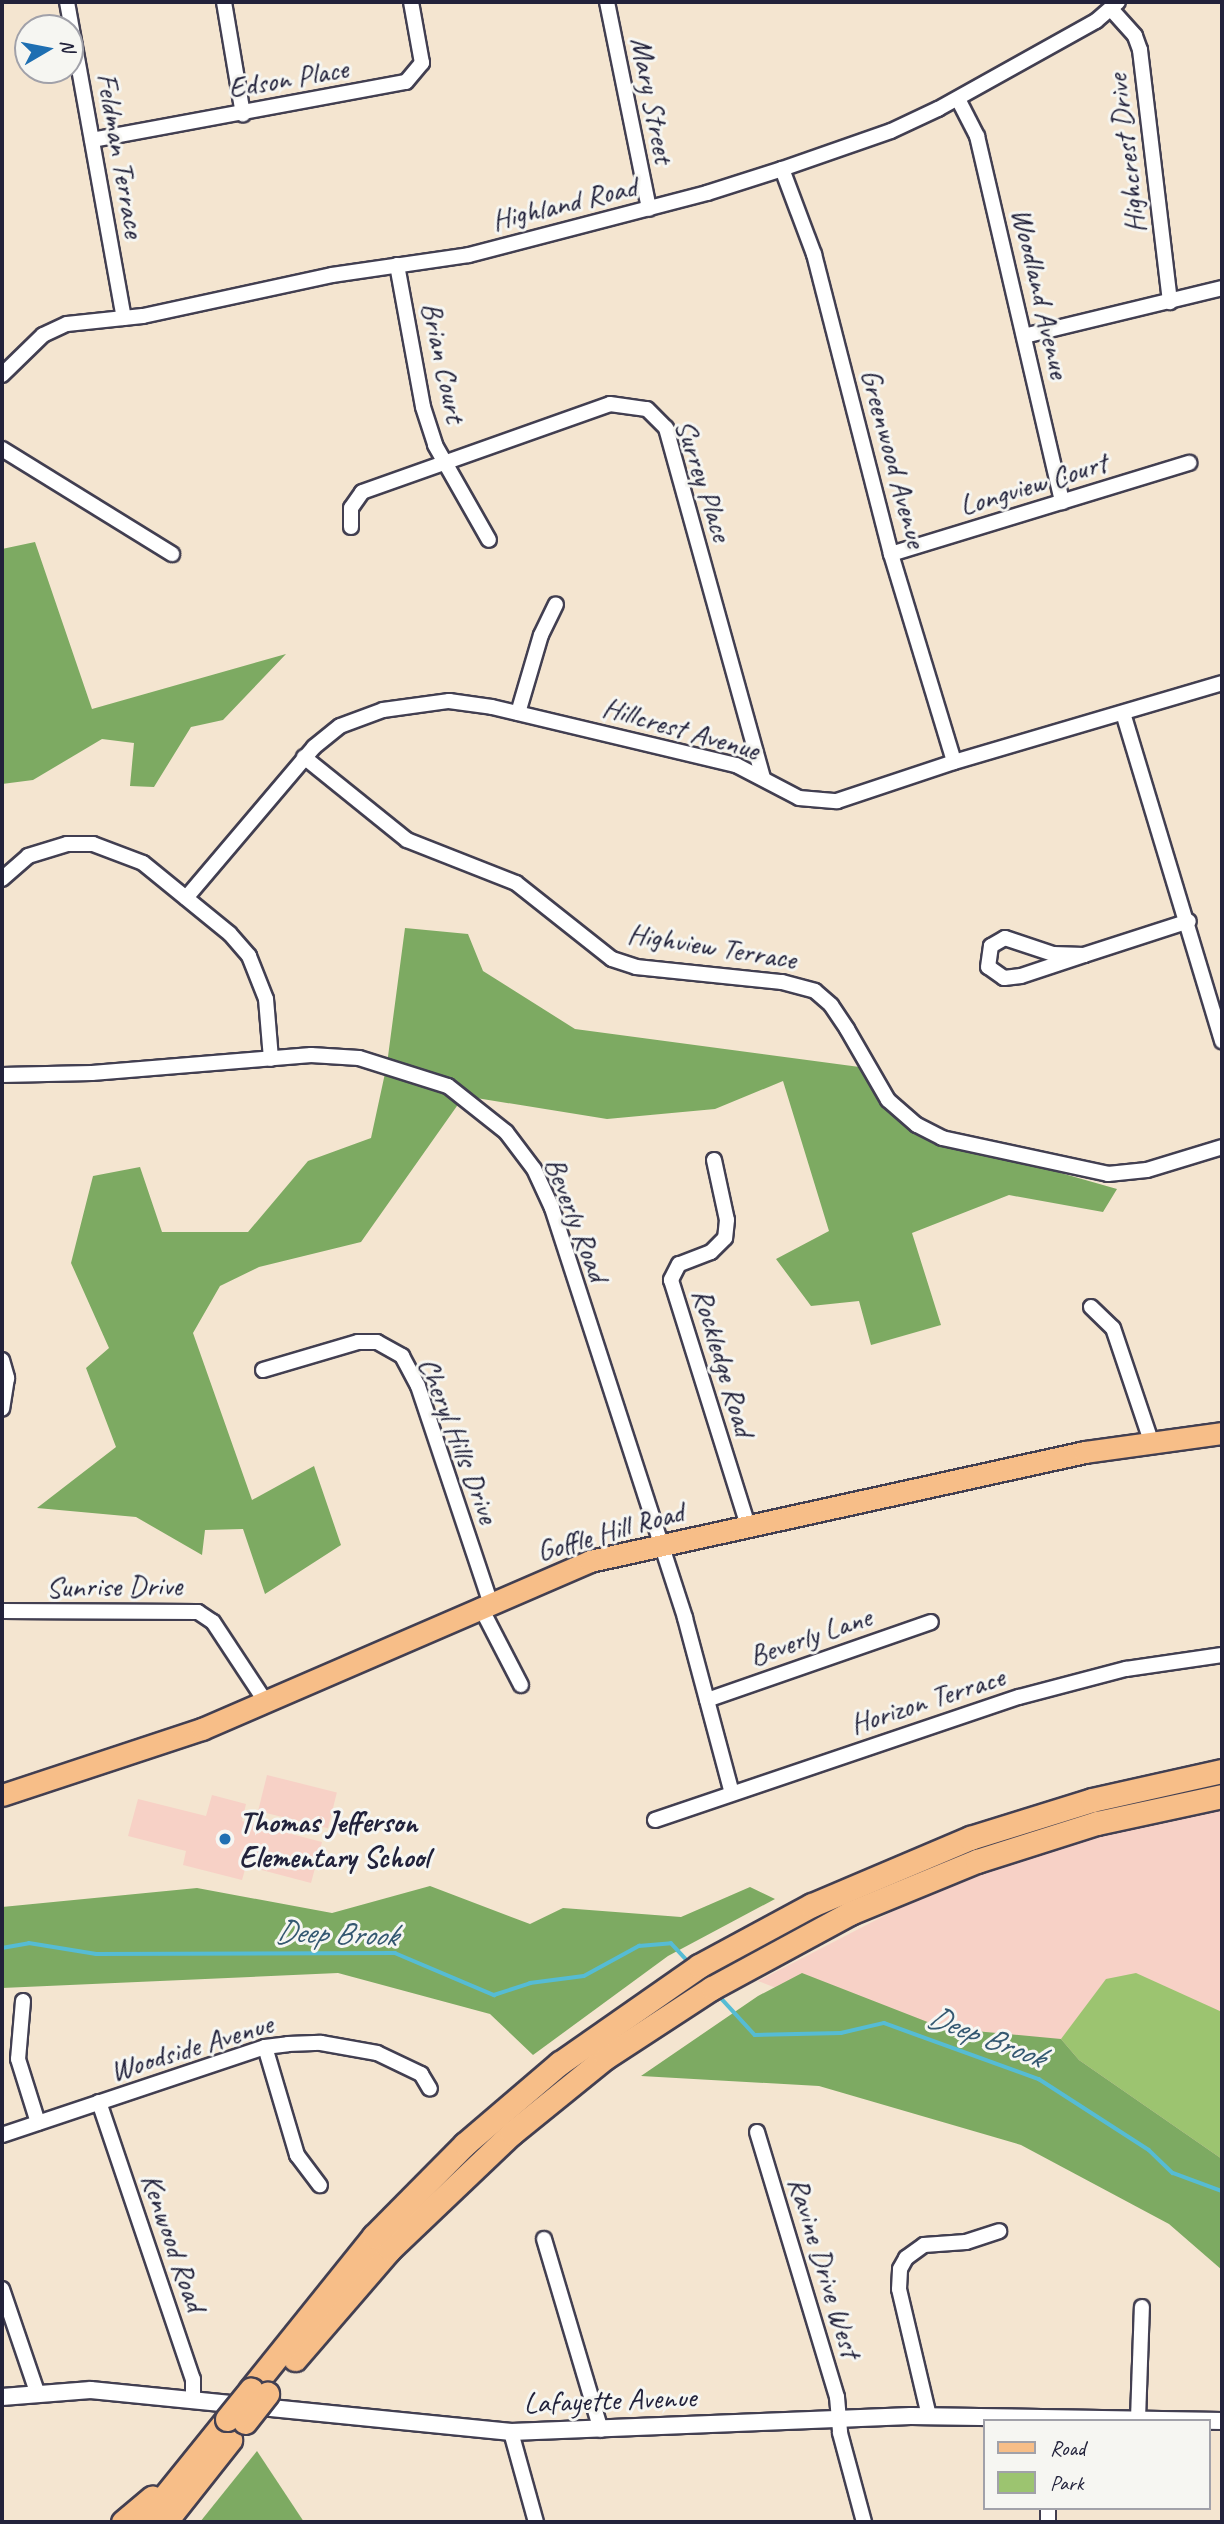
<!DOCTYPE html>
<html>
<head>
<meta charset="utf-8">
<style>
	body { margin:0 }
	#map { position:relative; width:1224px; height:2524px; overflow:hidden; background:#f4e5d0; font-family:Caveat,sans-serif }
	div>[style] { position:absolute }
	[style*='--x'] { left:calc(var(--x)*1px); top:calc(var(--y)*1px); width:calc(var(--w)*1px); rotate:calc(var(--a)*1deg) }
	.built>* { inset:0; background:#f7d1c6; transform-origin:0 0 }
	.green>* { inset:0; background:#9cc470 }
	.forest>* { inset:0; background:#7daa62 }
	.stream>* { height:3.5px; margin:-1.75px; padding:0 1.75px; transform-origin:1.75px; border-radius:1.75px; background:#56bcd4 }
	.roads { filter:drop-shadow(2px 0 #423f51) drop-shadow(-2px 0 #423f51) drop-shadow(0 2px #423f51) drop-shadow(0 -2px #423f51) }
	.minor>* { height:14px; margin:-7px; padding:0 7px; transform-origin:7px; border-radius:7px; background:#fff }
	.tertiary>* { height:16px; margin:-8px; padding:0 8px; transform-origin:8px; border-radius:8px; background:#fff }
	.primary>* { height:21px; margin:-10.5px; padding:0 10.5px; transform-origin:10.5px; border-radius:10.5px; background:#f7be88 }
	.trunk>* { height:23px; margin:-11.5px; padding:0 11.5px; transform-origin:11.5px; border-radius:11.5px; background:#f7be88 }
	.bridges { filter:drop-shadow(2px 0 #423f51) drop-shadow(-2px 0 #423f51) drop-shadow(0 2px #423f51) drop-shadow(0 -2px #423f51) }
	.trunk-bridge>* { height:23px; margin:-11.5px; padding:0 11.5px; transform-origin:11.5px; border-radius:11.5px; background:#f7be88 }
	.dots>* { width:19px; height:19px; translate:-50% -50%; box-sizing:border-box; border:4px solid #f6f6f2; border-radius:50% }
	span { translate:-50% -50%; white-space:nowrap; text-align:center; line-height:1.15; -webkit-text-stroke:6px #f6f6f2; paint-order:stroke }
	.street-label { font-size:30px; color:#22223b }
	.poi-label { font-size:30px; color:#22223b; font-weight:700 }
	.left { translate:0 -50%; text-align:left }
	.water-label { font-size:32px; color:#345871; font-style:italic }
	.frame { position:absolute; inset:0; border:4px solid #22223b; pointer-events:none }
	.legend { position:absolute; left:983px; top:2419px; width:228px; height:91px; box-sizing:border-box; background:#f6f6f2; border:2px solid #a1a1a9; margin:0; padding:9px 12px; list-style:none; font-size:21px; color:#22223b }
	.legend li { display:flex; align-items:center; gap:14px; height:35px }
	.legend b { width:35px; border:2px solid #a1a1a9 }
	.north { position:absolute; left:14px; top:14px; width:70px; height:70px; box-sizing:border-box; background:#f6f6f2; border:2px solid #a1a1a9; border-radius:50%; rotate:80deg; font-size:19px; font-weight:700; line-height:28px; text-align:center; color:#22223b }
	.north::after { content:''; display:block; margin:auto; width:24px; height:32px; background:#1f6fb2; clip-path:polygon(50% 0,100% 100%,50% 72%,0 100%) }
</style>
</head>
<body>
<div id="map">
	<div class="built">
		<div style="left:267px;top:1775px;width:72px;height:37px;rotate:14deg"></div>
		<div style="clip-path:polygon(212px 1795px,246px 1804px,242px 1821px,322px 1842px,311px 1883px,246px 1866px,242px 1880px,183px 1865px,186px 1851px,128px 1836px,138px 1799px,206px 1816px)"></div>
		<div style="clip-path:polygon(1222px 1810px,1222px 2213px,1025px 2085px,758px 1981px,932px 1891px,1102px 1834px)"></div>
	</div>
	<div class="green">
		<div style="clip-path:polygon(1136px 1973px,1222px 2012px,1222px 2159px,1079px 2060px,1061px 2039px,1106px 1979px)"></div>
	</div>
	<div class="forest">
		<div style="clip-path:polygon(35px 542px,92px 709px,286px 654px,223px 720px,191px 727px,154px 787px,130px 786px,134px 743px,102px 739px,33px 780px,2px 784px,2px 549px)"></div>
		<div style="clip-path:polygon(405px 928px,468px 934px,483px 971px,575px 1029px,867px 1068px,942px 1139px,1117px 1189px,1103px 1212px,1009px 1195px,912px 1233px,941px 1325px,871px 1345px,859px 1301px,811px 1306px,776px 1259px,829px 1231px,783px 1081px,715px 1109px,607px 1119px,464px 1096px,361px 1242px,259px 1267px,220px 1286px,193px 1333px,252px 1500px,314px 1466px,341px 1545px,265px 1594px,243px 1529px,205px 1530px,202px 1555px,136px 1517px,37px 1508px,116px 1447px,86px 1368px,109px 1348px,71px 1263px,93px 1176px,140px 1167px,162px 1232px,248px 1232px,308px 1161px,371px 1138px,387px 1064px)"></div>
		<div style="clip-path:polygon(430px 1886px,530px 1924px,563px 1908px,681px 1917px,750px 1887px,775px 1899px,668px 1956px,533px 2055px,490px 2014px,338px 1973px,2px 1988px,2px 1907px,197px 1888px,332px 1913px)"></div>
		<div style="clip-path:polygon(802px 1973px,943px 2028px,1061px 2039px,1079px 2060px,1222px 2159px,1222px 2270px,1169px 2224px,1021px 2145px,819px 2086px,641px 2076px,758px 1996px)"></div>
		<div style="clip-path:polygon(257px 2451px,304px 2522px,200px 2522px)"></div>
	</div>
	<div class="stream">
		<div style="--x:2;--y:1948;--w:27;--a:-10"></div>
		<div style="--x:29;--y:1943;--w:68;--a:9.3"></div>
		<div style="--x:96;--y:1954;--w:299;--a:-0.2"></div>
		<div style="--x:395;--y:1953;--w:108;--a:23"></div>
		<div style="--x:494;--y:1995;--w:38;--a:-18"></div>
		<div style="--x:530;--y:1983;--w:54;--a:-7.4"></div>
		<div style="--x:584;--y:1976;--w:63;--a:-28.6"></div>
		<div style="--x:639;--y:1946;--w:32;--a:-5"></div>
		<div style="--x:671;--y:1943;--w:23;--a:47"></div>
		<div style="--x:721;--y:1998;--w:50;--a:47.4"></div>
		<div style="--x:755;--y:2035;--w:86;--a:-1.3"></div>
		<div style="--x:841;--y:2033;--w:44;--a:-13.1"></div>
		<div style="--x:884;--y:2023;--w:165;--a:19.9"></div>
		<div style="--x:1039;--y:2079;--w:131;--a:32.8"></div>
		<div style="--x:1149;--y:2150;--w:33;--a:44"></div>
		<div style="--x:1173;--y:2173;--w:52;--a:20.2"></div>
	</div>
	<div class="roads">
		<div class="minor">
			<div style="--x:67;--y:2;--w:321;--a:79.8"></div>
			<div style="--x:224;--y:2;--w:114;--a:80.4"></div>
			<div style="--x:607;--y:2;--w:211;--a:78.5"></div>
			<div style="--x:1111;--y:9;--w:36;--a:48"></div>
			<div style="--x:1135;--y:36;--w:15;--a:70"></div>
			<div style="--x:1140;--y:50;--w:254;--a:83.2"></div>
			<div style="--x:958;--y:99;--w:42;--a:62.8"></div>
			<div style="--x:977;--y:136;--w:376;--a:76.9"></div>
			<div style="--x:92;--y:140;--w:319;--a:-10.5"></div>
			<div style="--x:406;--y:82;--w:25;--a:-50"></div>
			<div style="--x:422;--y:63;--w:62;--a:-100.2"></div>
			<div style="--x:782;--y:169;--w:91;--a:69.4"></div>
			<div style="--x:814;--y:254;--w:310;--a:75.6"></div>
			<div style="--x:891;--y:554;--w:217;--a:73.1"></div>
			<div style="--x:397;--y:265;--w:144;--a:79.6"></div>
			<div style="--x:423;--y:407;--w:40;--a:72"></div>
			<div style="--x:435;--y:445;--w:109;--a:60.4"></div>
			<div style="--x:1024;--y:336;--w:204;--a:-13.6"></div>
			<div style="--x:2;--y:375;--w:57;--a:-44.3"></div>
			<div style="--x:43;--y:335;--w:26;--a:-25"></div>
			<div style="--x:67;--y:324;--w:76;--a:-6"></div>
			<div style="--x:143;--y:316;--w:193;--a:-12.2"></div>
			<div style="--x:332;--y:275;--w:138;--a:-8.3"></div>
			<div style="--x:469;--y:255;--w:246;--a:-14.6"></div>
			<div style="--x:707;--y:193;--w:79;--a:-17.7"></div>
			<div style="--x:782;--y:169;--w:115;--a:-19.2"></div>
			<div style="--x:891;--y:131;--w:52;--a:-25.1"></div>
			<div style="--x:938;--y:109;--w:181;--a:-29.1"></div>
			<div style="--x:1096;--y:21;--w:29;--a:-41"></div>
			<div style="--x:2;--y:449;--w:200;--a:31.7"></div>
			<div style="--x:351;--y:527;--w:19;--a:-90"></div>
			<div style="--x:351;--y:508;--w:19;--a:-55"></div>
			<div style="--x:362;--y:492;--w:263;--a:-19.5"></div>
			<div style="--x:610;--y:404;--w:37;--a:8"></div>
			<div style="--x:647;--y:409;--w:27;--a:45"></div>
			<div style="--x:666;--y:428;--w:363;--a:74.5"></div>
			<div style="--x:891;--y:554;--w:312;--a:-17"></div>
			<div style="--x:518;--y:713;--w:81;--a:-73.6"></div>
			<div style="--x:541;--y:635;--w:34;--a:-64"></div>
			<div style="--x:1123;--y:713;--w:343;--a:73.2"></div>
			<div style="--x:304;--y:757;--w:132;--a:38.9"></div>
			<div style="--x:407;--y:840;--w:117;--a:21.5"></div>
			<div style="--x:516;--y:883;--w:122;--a:38.4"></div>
			<div style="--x:612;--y:959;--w:25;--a:18"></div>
			<div style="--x:636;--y:967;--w:147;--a:5.9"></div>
			<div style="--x:782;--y:982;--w:34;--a:15"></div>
			<div style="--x:815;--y:991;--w:21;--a:41"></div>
			<div style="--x:831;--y:1005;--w:29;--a:56"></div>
			<div style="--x:847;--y:1029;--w:82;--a:60"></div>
			<div style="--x:888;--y:1100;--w:38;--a:41"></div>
			<div style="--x:917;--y:1125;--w:28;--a:27"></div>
			<div style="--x:942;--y:1138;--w:170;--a:12.2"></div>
			<div style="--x:1108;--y:1174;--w:39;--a:-6"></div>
			<div style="--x:1147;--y:1170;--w:78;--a:-17"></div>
			<div style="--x:2;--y:879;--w:35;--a:-41"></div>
			<div style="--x:28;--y:856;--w:41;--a:-17.1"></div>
			<div style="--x:67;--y:844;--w:26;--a:0"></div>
			<div style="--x:93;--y:844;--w:53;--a:20.8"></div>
			<div style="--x:143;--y:863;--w:112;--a:39.2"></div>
			<div style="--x:230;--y:934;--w:29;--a:49"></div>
			<div style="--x:249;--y:956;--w:46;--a:68.4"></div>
			<div style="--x:266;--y:999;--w:60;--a:85.2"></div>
			<div style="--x:186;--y:898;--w:198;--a:-49.7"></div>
			<div style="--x:314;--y:747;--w:33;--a:-39"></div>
			<div style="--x:340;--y:726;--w:46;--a:-20.4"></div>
			<div style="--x:383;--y:710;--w:67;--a:-7.8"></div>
			<div style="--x:449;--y:701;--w:43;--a:7.9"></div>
			<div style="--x:492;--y:707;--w:251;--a:13.4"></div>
			<div style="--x:736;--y:765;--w:71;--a:27.6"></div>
			<div style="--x:799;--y:798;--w:38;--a:5"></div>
			<div style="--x:837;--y:801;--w:123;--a:-18.4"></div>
			<div style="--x:954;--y:762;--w:279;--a:-16.4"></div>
			<div style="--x:1084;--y:955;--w:66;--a:161.6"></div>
			<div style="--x:1021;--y:976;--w:17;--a:173"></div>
			<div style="--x:1004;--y:978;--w:19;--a:-145"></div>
			<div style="--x:988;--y:967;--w:21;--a:-82"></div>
			<div style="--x:991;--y:946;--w:16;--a:-30"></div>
			<div style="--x:1005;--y:938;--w:51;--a:18.4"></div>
			<div style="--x:1053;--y:954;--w:31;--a:2"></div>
			<div style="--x:1084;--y:955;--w:110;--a:-17.9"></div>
			<div style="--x:2;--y:1075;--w:90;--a:-1.3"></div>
			<div style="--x:92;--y:1073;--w:220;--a:-4.7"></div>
			<div style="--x:311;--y:1055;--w:48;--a:3.6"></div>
			<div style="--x:359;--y:1058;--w:93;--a:17.5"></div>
			<div style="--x:448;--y:1086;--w:74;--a:38.4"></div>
			<div style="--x:506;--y:1132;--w:46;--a:52.9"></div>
			<div style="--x:534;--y:1169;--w:43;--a:65.2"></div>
			<div style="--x:552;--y:1208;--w:431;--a:72"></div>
			<div style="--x:685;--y:1618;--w:181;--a:75"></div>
			<div style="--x:714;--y:1160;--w:61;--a:77.8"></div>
			<div style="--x:727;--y:1220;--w:18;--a:96"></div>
			<div style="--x:725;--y:1238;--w:20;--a:135"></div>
			<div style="--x:711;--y:1252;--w:34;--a:159"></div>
			<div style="--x:679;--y:1264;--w:18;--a:117"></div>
			<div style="--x:671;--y:1280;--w:258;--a:72.6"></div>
			<div style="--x:1091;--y:1307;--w:30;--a:44"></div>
			<div style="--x:1113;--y:1328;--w:119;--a:71.4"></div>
			<div style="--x:2;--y:1360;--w:19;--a:74"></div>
			<div style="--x:7;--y:1378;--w:31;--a:99"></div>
			<div style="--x:263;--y:1370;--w:99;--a:-16.4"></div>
			<div style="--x:358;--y:1342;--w:19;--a:0"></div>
			<div style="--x:377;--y:1342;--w:29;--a:29"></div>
			<div style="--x:402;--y:1356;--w:34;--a:62"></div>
			<div style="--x:418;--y:1386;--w:227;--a:71.5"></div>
			<div style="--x:480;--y:1606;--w:89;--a:62.6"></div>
			<div style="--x:2;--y:1611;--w:196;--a:0.3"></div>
			<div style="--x:198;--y:1612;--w:18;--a:34"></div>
			<div style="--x:213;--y:1622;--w:95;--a:56.6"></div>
			<div style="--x:707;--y:1700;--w:237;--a:-19.2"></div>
			<div style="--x:655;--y:1820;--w:384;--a:-18.7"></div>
			<div style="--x:1019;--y:1697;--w:111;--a:-14.7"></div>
			<div style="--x:1126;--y:1669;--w:97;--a:-8.3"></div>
			<div style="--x:23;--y:2001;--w:58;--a:94.9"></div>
			<div style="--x:18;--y:2059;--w:67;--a:72.6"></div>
			<div style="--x:265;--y:2047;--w:113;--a:73.5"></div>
			<div style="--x:297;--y:2155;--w:38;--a:53"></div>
			<div style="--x:99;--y:2102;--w:293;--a:71.3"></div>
			<div style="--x:193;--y:2379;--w:22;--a:90"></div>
			<div style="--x:757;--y:2132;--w:277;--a:73.2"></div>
			<div style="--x:837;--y:2397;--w:36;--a:85"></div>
			<div style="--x:840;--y:2433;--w:92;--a:74.9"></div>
			<div style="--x:2;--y:2135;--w:277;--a:-18.5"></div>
			<div style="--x:265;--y:2047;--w:23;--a:-7"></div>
			<div style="--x:288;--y:2044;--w:33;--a:-2"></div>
			<div style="--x:321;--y:2043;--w:57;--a:10.1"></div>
			<div style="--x:377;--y:2053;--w:49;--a:25.5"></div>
			<div style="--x:421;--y:2074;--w:17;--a:59"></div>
			<div style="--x:544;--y:2239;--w:199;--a:73.4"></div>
			<div style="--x:2;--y:2289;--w:109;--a:71.2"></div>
			<div style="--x:929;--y:2416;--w:130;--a:-103.3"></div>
			<div style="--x:899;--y:2289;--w:20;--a:-87"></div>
			<div style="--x:900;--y:2269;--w:13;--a:-61"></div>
			<div style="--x:906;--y:2258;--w:22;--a:-36"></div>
			<div style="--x:924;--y:2245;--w:42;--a:-4.1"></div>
			<div style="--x:966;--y:2242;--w:35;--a:-18"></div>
			<div style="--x:1138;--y:2419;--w:112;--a:-88"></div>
			<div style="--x:511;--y:2432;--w:93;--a:74.5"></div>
			<div style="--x:1048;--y:2508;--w:14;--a:90"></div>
		</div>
		<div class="tertiary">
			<div style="--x:2;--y:2397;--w:89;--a:-4.5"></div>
			<div style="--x:91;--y:2390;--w:422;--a:5.7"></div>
			<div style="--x:511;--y:2432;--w:400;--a:-2.3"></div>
			<div style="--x:911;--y:2416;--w:311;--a:0.9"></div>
		</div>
		<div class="primary">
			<div style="--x:2;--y:1795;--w:211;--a:-18.3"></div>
			<div style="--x:202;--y:1729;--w:423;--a:-23.4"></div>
			<div style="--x:590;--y:1561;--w:507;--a:-12.42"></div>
			<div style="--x:1085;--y:1452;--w:138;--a:-7.9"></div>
		</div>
		<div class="trunk">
			<div style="--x:295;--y:2359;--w:145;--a:-49.2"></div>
			<div style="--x:390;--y:2249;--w:168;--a:-43.6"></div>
			<div style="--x:512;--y:2133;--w:121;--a:-39"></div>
			<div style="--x:606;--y:2057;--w:126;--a:-33.1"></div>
			<div style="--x:712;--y:1988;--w:157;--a:-28.5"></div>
			<div style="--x:850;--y:1913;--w:137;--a:-22.3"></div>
			<div style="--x:977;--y:1861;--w:126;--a:-17.6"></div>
			<div style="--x:1097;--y:1823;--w:128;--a:-12.2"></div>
			<div style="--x:251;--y:2389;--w:196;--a:-51.2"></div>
			<div style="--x:374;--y:2236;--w:129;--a:-45.3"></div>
			<div style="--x:465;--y:2144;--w:125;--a:-40.5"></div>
			<div style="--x:560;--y:2063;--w:169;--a:-34.9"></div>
			<div style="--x:699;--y:1966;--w:128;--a:-28.4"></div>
			<div style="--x:812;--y:1905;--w:172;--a:-23"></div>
			<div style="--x:970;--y:1838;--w:128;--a:-17.3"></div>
			<div style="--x:1092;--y:1800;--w:133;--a:-12.6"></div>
			<div style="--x:123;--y:2522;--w:38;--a:-40"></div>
			<div style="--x:144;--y:2522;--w:132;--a:-51.1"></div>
			<div style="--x:165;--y:2522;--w:105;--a:-51.6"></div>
		</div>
	</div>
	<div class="bridges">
		<div class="trunk-bridge">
			<div style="--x:227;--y:2419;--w:38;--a:-51"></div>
			<div style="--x:245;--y:2422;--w:36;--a:-52"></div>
		</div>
	</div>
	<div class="dots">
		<div style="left:225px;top:1839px;background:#1f6fb2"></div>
	</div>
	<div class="street-label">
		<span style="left:288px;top:78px;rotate:-10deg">Edson Place</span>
		<span style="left:653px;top:100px;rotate:79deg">Mary Street</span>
		<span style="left:1126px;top:154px;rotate:-97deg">Highcrest Drive</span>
		<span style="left:121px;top:155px;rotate:80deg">Feldman Terrace</span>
		<span style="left:564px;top:203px;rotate:-14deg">Highland Road</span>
		<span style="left:1041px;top:293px;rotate:77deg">Woodland Avenue</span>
		<span style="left:444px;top:362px;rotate:78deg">Brian Court</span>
		<span style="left:894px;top:458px;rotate:75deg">Greenwood Avenue</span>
		<span style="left:704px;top:480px;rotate:72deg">Surrey Place</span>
		<span style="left:1033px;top:484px;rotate:-17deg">Longview Court</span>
		<span style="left:681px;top:728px;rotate:16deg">Hillcrest Avenue</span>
		<span style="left:712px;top:946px;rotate:9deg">Highview Terrace</span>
		<span style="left:577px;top:1219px;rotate:69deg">Beverly Road</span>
		<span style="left:724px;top:1362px;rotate:73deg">Rockledge Road</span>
		<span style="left:459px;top:1440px;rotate:69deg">Cheryl Hills Drive</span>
		<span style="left:610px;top:1531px;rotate:-16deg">Goffle Hill Road</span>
		<span style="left:114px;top:1586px;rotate:-1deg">Sunrise Drive</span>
		<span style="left:810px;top:1636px;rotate:-19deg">Beverly Lane</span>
		<span style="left:927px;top:1700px;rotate:-18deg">Horizon Terrace</span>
		<span style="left:191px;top:2047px;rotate:-17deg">Woodside Avenue</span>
		<span style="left:174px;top:2242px;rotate:71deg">Kenwood Road</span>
		<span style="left:825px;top:2267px;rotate:73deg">Ravine Drive West</span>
		<span style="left:610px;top:2400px;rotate:-2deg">Lafayette Avenue</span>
	</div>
	<div class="poi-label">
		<span class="left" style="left:239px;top:1839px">Thomas Jefferson<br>Elementary School</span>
	</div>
	<div class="water-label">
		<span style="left:336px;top:1934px;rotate:2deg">Deep Brook</span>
		<span style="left:986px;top:2037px;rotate:21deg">Deep Brook</span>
	</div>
	<div class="frame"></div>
	<ul class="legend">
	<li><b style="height:9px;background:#f7be88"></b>Road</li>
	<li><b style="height:19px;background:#9cc470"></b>Park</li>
	</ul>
	<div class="north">N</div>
</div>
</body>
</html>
